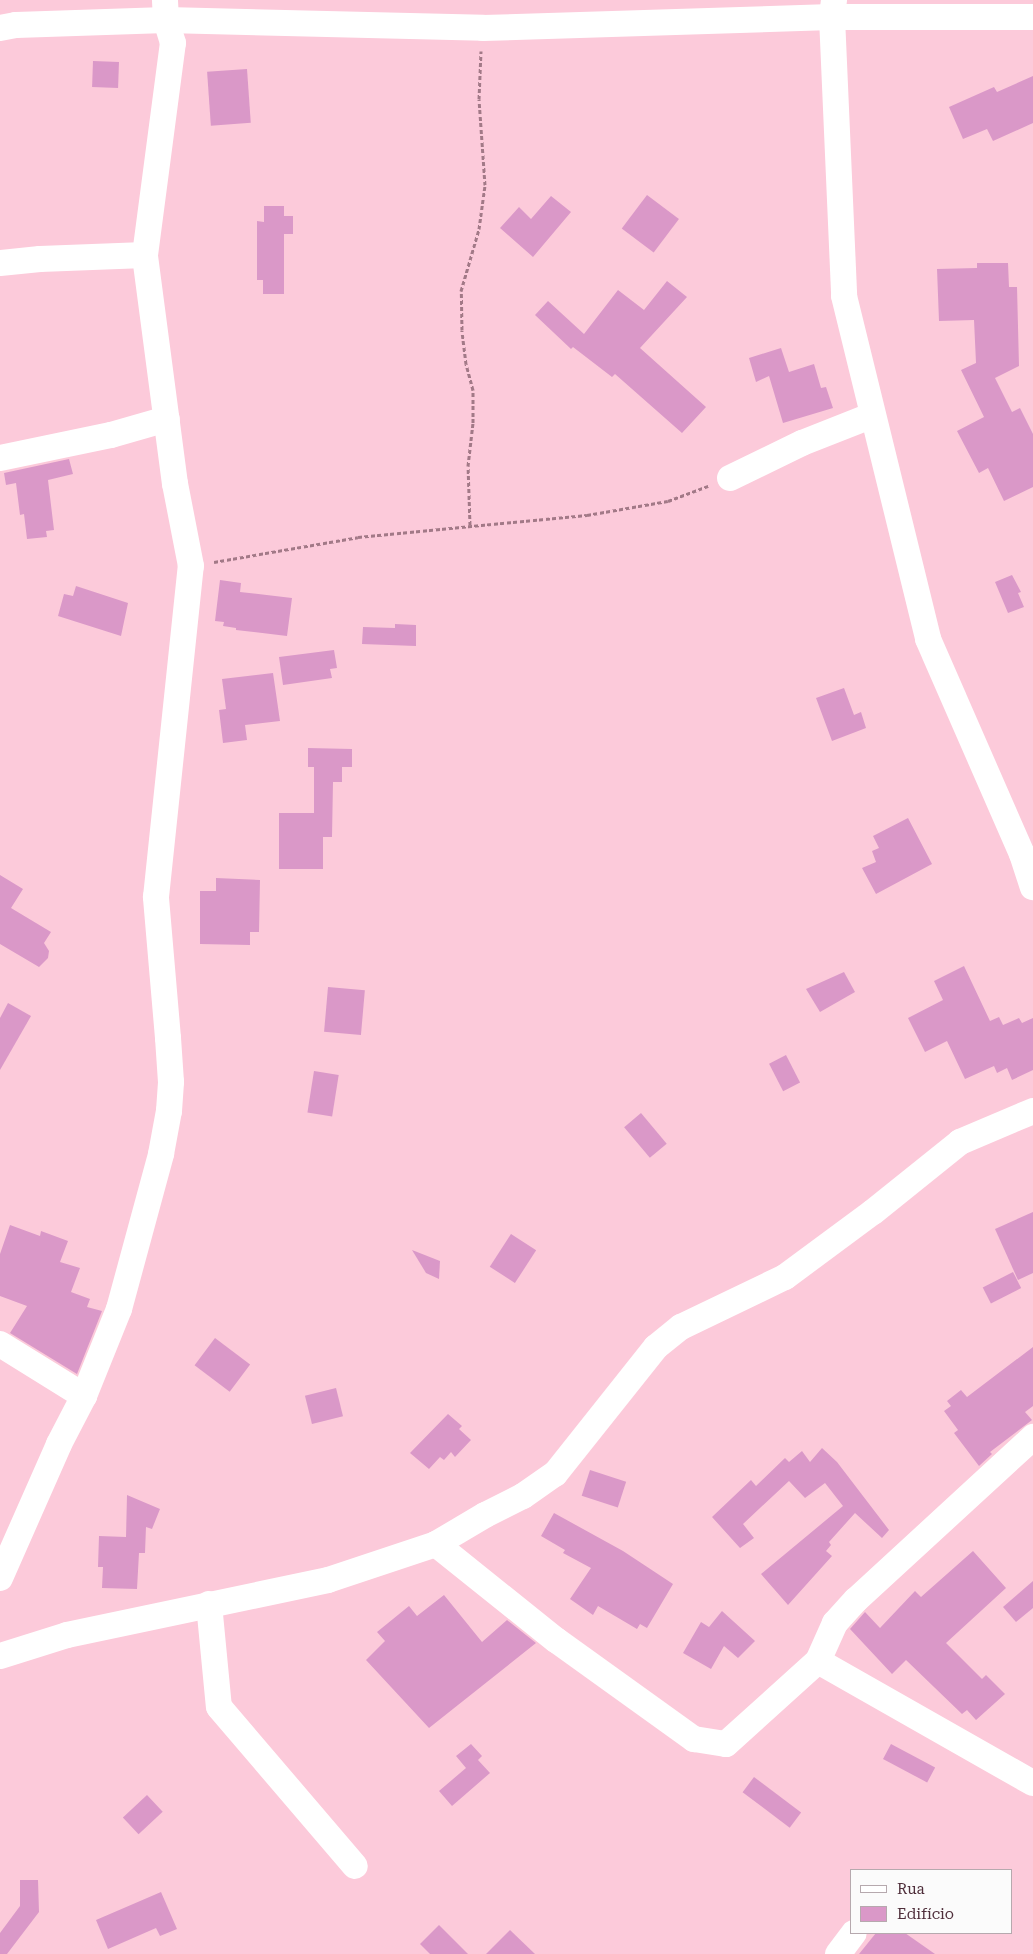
<!DOCTYPE html>
<html>
<head>
<meta charset="utf-8">
<style>
	body { margin:0 }
	#map { position:relative; width:1033px; height:1954px; overflow:hidden; background:#fccada; font-family:"Roboto Serif",serif }
	div>[style] { position:absolute }
	[style*='--x'] { left:calc(var(--x)*1px); top:calc(var(--y)*1px); width:calc(var(--w)*1px); rotate:calc(var(--a)*1deg) }
	.building>* { inset:0; background:#da98c8; transform-origin:0 0 }
	.path>* { height:3px; margin-top:-1.5px; transform-origin:0; background:repeating-linear-gradient(90deg,#a27987 0 4px,transparent 0 6.5px) }
	.street>* { height:26px; margin:-13px; padding:0 13px; transform-origin:13px; border-radius:13px; background:#fff }
	span { translate:-50% -50%; white-space:nowrap; text-align:center; line-height:1.15; -webkit-text-stroke:4.5px #fbfbfb; paint-order:stroke }
	.legend { position:absolute; left:850px; top:1869px; width:162px; height:65px; box-sizing:border-box; background:#fbfbfb; border:1px solid #b6a9ae; margin:0; padding:6px 9px; list-style:none; font-size:15px; color:#4f2f3b }
	.legend li { display:flex; align-items:center; gap:10px; height:25px }
	.legend b { width:25px; border:1px solid #b6a9ae }
</style>
</head>
<body>
<div id="map">
	<div class="building">
		<div style="left:93px;top:61px;width:26px;height:26px;rotate:2deg"></div>
		<div style="left:247px;top:69px;width:54px;height:40px;rotate:86deg"></div>
		<div style="clip-path:polygon(1033px 76px,1033px 123px,993px 141px,987px 129px,963px 139px,949px 107px,994px 87px,997px 92px)"></div>
		<div style="left:647px;top:195px;width:40px;height:42px;rotate:37deg"></div>
		<div style="clip-path:polygon(551px 196px,571px 212px,533px 257px,500px 228px,519px 207px,531px 219px)"></div>
		<div style="clip-path:polygon(264px 206px,284px 206px,284px 216px,293px 216px,293px 234px,284px 234px,284px 294px,263px 294px,263px 280px,257px 280px,257px 221px,264px 222px)"></div>
		<div style="clip-path:polygon(977px 263px,1008px 263px,1009px 287px,1017px 287px,1019px 366px,995px 378px,1012px 412px,1020px 408px,1033px 434px,1033px 487px,1004px 501px,988px 468px,979px 473px,957px 431px,984px 417px,961px 370px,976px 363px,974px 320px,939px 321px,937px 269px,977px 268px)"></div>
		<div style="clip-path:polygon(667px 281px,687px 297px,640px 348px,706px 407px,682px 433px,615px 374px,612px 377px,573px 347px,571px 349px,535px 315px,548px 301px,584px 334px,618px 290px,644px 310px)"></div>
		<div style="clip-path:polygon(781px 348px,789px 372px,814px 364px,821px 388px,826px 387px,833px 408px,783px 423px,769px 376px,756px 382px,749px 358px)"></div>
		<div style="clip-path:polygon(69px 459px,73px 474px,48px 480px,54px 530px,46px 531px,47px 537px,27px 539px,24px 514px,20px 515px,16px 483px,6px 485px,4px 473px)"></div>
		<div style="clip-path:polygon(1012px 575px,1021px 592px,1018px 593px,1024px 607px,1008px 613px,995px 582px)"></div>
		<div style="clip-path:polygon(220px 580px,241px 583px,240px 592px,292px 598px,287px 636px,236px 630px,236px 628px,223px 626px,224px 622px,215px 621px)"></div>
		<div style="clip-path:polygon(76px 586px,128px 603px,121px 636px,58px 616px,64px 594px,73px 596px)"></div>
		<div style="clip-path:polygon(395px 624px,416px 625px,416px 646px,362px 644px,363px 627px,395px 628px)"></div>
		<div style="clip-path:polygon(334px 650px,337px 668px,330px 669px,332px 678px,283px 685px,279px 657px)"></div>
		<div style="clip-path:polygon(273px 673px,280px 721px,245px 725px,247px 740px,223px 743px,219px 710px,226px 709px,222px 679px)"></div>
		<div style="clip-path:polygon(844px 688px,854px 715px,861px 712px,866px 728px,832px 741px,816px 698px)"></div>
		<div style="clip-path:polygon(308px 748px,352px 749px,352px 767px,342px 767px,342px 782px,333px 782px,332px 837px,323px 837px,323px 869px,279px 869px,279px 813px,314px 813px,314px 767px,308px 767px)"></div>
		<div style="clip-path:polygon(908px 818px,932px 864px,876px 894px,862px 868px,876px 862px,872px 851px,879px 848px,873px 836px)"></div>
		<div style="clip-path:polygon(0 875px,23px 889px,11px 908px,51px 932px,44px 943px,49px 951px,48px 958px,39px 967px,0 944px)"></div>
		<div style="clip-path:polygon(216px 878px,260px 880px,259px 932px,250px 932px,250px 945px,200px 944px,200px 891px,216px 891px)"></div>
		<div style="clip-path:polygon(964px 966px,990px 1021px,999px 1017px,1003px 1025px,1019px 1018px,1022px 1023px,1033px 1018px,1033px 1070px,1012px 1080px,1007px 1068px,997px 1073px,994px 1066px,965px 1079px,947px 1041px,925px 1052px,908px 1018px,943px 1000px,934px 981px)"></div>
		<div style="clip-path:polygon(844px 972px,855px 992px,820px 1012px,806px 989px)"></div>
		<div style="left:328px;top:987px;width:37px;height:45px;rotate:5deg"></div>
		<div style="clip-path:polygon(8px 1003px,31px 1016px,0 1070px,0 1018px)"></div>
		<div style="left:786px;top:1055px;width:31px;height:19px;rotate:63deg"></div>
		<div style="left:314px;top:1071px;width:25px;height:42px;rotate:9deg"></div>
		<div style="left:641px;top:1113px;width:40px;height:22px;rotate:50deg"></div>
		<div style="clip-path:polygon(1033px 1212px,1033px 1273px,1018px 1280px,995px 1229px)"></div>
		<div style="clip-path:polygon(10px 1225px,40px 1236px,41px 1231px,68px 1241px,60px 1262px,80px 1268px,71px 1292px,90px 1299px,87px 1307px,102px 1311px,77px 1374px,10px 1333px,27px 1306px,0 1296px,0 1254px)"></div>
		<div style="left:511px;top:1234px;width:30px;height:39px;rotate:33deg"></div>
		<div style="clip-path:polygon(412px 1250px,440px 1261px,439px 1279px,426px 1273px)"></div>
		<div style="left:1013px;top:1272px;width:18px;height:34px;rotate:63deg"></div>
		<div style="left:215px;top:1338px;width:44px;height:34px;rotate:37deg"></div>
		<div style="clip-path:polygon(1033px 1347px,1033px 1406px,1025px 1412px,1032px 1420px,990px 1452px,992px 1454px,979px 1466px,954px 1433px,958px 1430px,944px 1411px,951px 1406px,947px 1401px,961px 1390px,967px 1397px)"></div>
		<div style="left:336px;top:1388px;width:29px;height:32px;rotate:76deg"></div>
		<div style="clip-path:polygon(448px 1414px,462px 1426px,459px 1429px,471px 1440px,455px 1457px,451px 1452px,444px 1460px,440px 1457px,429px 1469px,410px 1453px)"></div>
		<div style="clip-path:polygon(822px 1448px,837px 1462px,889px 1530px,882px 1538px,855px 1513px,829px 1542px,831px 1545px,826px 1551px,832px 1556px,788px 1605px,761px 1574px,843px 1506px,825px 1483px,805px 1498px,789px 1481px,743px 1524px,754px 1538px,740px 1548px,712px 1517px,751px 1480px,756px 1486px,785px 1458px,789px 1462px,802px 1451px,810px 1462px)"></div>
		<div style="left:590px;top:1470px;width:38px;height:27px;rotate:18deg"></div>
		<div style="clip-path:polygon(127px 1495px,160px 1509px,152px 1529px,146px 1527px,145px 1553px,139px 1553px,137px 1589px,102px 1588px,103px 1567px,98px 1567px,99px 1536px,126px 1537px)"></div>
		<div style="clip-path:polygon(554px 1513px,623px 1551px,673px 1584px,647px 1628px,640px 1624px,637px 1629px,598px 1606px,593px 1615px,570px 1599px,591px 1568px,563px 1553px,565px 1550px,541px 1536px)"></div>
		<div style="clip-path:polygon(973px 1551px,1006px 1588px,946px 1643px,982px 1679px,986px 1675px,1005px 1694px,976px 1720px,967px 1710px,962px 1714px,906px 1660px,892px 1674px,850px 1629px,865px 1612px,880px 1628px,915px 1591px,921px 1597px)"></div>
		<div style="clip-path:polygon(1033px 1581px,1033px 1608px,1016px 1622px,1003px 1607px)"></div>
		<div style="clip-path:polygon(444px 1595px,482px 1642px,507px 1620px,536px 1643px,429px 1728px,366px 1660px,385px 1641px,377px 1632px,409px 1606px,417px 1616px)"></div>
		<div style="clip-path:polygon(722px 1611px,755px 1641px,738px 1658px,724px 1646px,711px 1669px,683px 1653px,701px 1622px,709px 1627px)"></div>
		<div style="clip-path:polygon(471px 1744px,482px 1756px,478px 1760px,490px 1773px,452px 1806px,439px 1791px,466px 1768px,456px 1756px)"></div>
		<div style="left:891px;top:1744px;width:50px;height:17px;rotate:28deg"></div>
		<div style="left:754px;top:1777px;width:59px;height:19px;rotate:37deg"></div>
		<div style="left:147px;top:1795px;width:23px;height:33px;rotate:47deg"></div>
		<div style="clip-path:polygon(20px 1880px,38px 1880px,39px 1912px,7px 1954px,0 1954px,0 1933px,20px 1906px)"></div>
		<div style="clip-path:polygon(161px 1892px,177px 1929px,160px 1936px,156px 1928px,108px 1949px,96px 1920px)"></div>
		<div style="clip-path:polygon(439px 1925px,468px 1954px,430px 1954px,420px 1944px)"></div>
		<div style="clip-path:polygon(510px 1930px,535px 1954px,486px 1954px)"></div>
		<div style="clip-path:polygon(876px 1933px,905px 1933px,935px 1954px,859px 1954px)"></div>
	</div>
	<div class="path">
		<div style="--x:470;--y:525;--w:59;--a:-91.9"></div>
		<div style="--x:468;--y:466;--w:43;--a:-83.4"></div>
		<div style="--x:473;--y:423;--w:33;--a:-90"></div>
		<div style="--x:473;--y:390;--w:27;--a:-105"></div>
		<div style="--x:466;--y:364;--w:34;--a:-97"></div>
		<div style="--x:462;--y:330;--w:39;--a:-91"></div>
		<div style="--x:461;--y:291;--w:65;--a:-73.8"></div>
		<div style="--x:479;--y:229;--w:44;--a:-82.2"></div>
		<div style="--x:485;--y:185;--w:86;--a:-94"></div>
		<div style="--x:479;--y:99;--w:48;--a:-87.6"></div>
		<div style="--x:214;--y:562;--w:146;--a:-9.8"></div>
		<div style="--x:358;--y:537;--w:230;--a:-5.5"></div>
		<div style="--x:587;--y:515;--w:82;--a:-9.8"></div>
		<div style="--x:668;--y:501;--w:43;--a:-20.6"></div>
	</div>
	<div class="street">
		<div style="--x:834;--y:0;--w:17;--a:97"></div>
		<div style="--x:832;--y:17;--w:279;--a:87.5"></div>
		<div style="--x:844;--y:296;--w:353;--a:76.2"></div>
		<div style="--x:928;--y:639;--w:235;--a:66.4"></div>
		<div style="--x:1022;--y:854;--w:35;--a:72"></div>
		<div style="--x:0;--y:28;--w:16;--a:-11"></div>
		<div style="--x:16;--y:25;--w:150;--a:-1.9"></div>
		<div style="--x:166;--y:20;--w:317;--a:1.4"></div>
		<div style="--x:483;--y:28;--w:349;--a:-1.8"></div>
		<div style="--x:832;--y:17;--w:201;--a:0"></div>
		<div style="--x:0;--y:263;--w:40;--a:-5.7"></div>
		<div style="--x:40;--y:259;--w:105;--a:-2.2"></div>
		<div style="--x:0;--y:458;--w:113;--a:-11.7"></div>
		<div style="--x:111;--y:435;--w:58;--a:-15.9"></div>
		<div style="--x:730;--y:478;--w:80;--a:-25.9"></div>
		<div style="--x:802;--y:443;--w:76;--a:-21.5"></div>
		<div style="--x:0;--y:1344;--w:99;--a:31.8"></div>
		<div style="--x:436;--y:1544;--w:154;--a:38.7"></div>
		<div style="--x:556;--y:1640;--w:170;--a:35.7"></div>
		<div style="--x:694;--y:1739;--w:32;--a:9"></div>
		<div style="--x:726;--y:1744;--w:124;--a:-42.1"></div>
		<div style="--x:818;--y:1661;--w:42;--a:-65.9"></div>
		<div style="--x:835;--y:1623;--w:31;--a:-48"></div>
		<div style="--x:856;--y:1600;--w:241;--a:-42.6"></div>
		<div style="--x:0;--y:1578;--w:146;--a:-66.2"></div>
		<div style="--x:59;--y:1444;--w:54;--a:-62.5"></div>
		<div style="--x:84;--y:1396;--w:94;--a:-68.1"></div>
		<div style="--x:119;--y:1309;--w:161;--a:-74.8"></div>
		<div style="--x:161;--y:1154;--w:44;--a:-79.5"></div>
		<div style="--x:169;--y:1111;--w:29;--a:-86"></div>
		<div style="--x:171;--y:1082;--w:44;--a:-93.9"></div>
		<div style="--x:168;--y:1038;--w:142;--a:-94.9"></div>
		<div style="--x:156;--y:897;--w:333;--a:-84"></div>
		<div style="--x:191;--y:566;--w:84;--a:-101"></div>
		<div style="--x:175;--y:484;--w:231;--a:-97.5"></div>
		<div style="--x:145;--y:255;--w:214;--a:-82.5"></div>
		<div style="--x:173;--y:43;--w:24;--a:-107"></div>
		<div style="--x:166;--y:20;--w:20;--a:-93"></div>
		<div style="--x:209;--y:1604;--w:103;--a:84.5"></div>
		<div style="--x:219;--y:1707;--w:209;--a:49.5"></div>
		<div style="--x:0;--y:1656;--w:70;--a:-17.4"></div>
		<div style="--x:67;--y:1635;--w:267;--a:-11.9"></div>
		<div style="--x:328;--y:1580;--w:114;--a:-18.4"></div>
		<div style="--x:436;--y:1544;--w:57;--a:-30.6"></div>
		<div style="--x:485;--y:1515;--w:42;--a:-26.6"></div>
		<div style="--x:523;--y:1496;--w:39;--a:-35"></div>
		<div style="--x:555;--y:1474;--w:162;--a:-51.5"></div>
		<div style="--x:656;--y:1347;--w:32;--a:-39"></div>
		<div style="--x:681;--y:1327;--w:115;--a:-25.7"></div>
		<div style="--x:785;--y:1277;--w:109;--a:-36.5"></div>
		<div style="--x:873;--y:1212;--w:112;--a:-38.8"></div>
		<div style="--x:960;--y:1142;--w:79;--a:-23"></div>
		<div style="--x:818;--y:1661;--w:247;--a:29.6"></div>
		<div style="--x:838;--y:1954;--w:26;--a:-53"></div>
	</div>
	<ul class="legend">
	<li><b style="height:6px;background:#fff"></b>Rua</li>
	<li><b style="height:14px;background:#da98c8"></b>Edifício</li>
	</ul>
</div>
</body>
</html>
